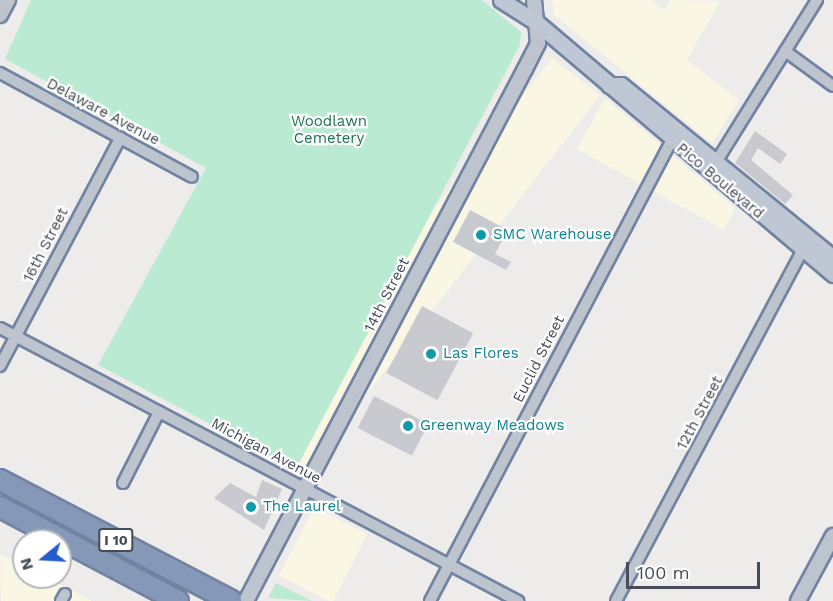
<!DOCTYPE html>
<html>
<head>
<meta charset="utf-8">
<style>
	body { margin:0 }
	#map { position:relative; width:833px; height:601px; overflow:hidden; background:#eeeceb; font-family:"Work Sans",sans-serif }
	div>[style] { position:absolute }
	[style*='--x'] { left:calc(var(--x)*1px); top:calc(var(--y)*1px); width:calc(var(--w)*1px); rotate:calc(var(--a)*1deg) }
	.commercial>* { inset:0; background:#faf6e4; transform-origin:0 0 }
	.green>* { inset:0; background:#bbead3 }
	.building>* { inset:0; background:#c9cad0; transform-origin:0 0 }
	.roads { filter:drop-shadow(2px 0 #7183a3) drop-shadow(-2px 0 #7183a3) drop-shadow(0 2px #7183a3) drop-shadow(0 -2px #7183a3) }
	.minor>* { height:10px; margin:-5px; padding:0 5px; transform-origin:5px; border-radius:5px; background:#bdc4cd }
	.tertiary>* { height:14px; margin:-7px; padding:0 7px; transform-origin:7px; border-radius:7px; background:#bdc4cd }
	.secondary>* { height:15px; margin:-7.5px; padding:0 7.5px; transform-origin:7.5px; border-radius:7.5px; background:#bfc6d4 }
	.motorway>* { height:20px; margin:-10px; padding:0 10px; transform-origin:10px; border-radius:10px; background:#8698b8 }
	.dots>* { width:16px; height:16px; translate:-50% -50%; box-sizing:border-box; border:3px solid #fff; border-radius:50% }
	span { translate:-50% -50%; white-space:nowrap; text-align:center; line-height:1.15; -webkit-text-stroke:4.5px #fff; paint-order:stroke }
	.shield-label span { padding:2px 4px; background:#fff; border:2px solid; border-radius:4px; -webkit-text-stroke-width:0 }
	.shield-label { font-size:14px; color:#454c57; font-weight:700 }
	.street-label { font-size:15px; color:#454c57 }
	.park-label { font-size:15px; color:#1c7251 }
	.culture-label { font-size:15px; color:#0d838f }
	.left { translate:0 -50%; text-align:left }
	.north { position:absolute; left:12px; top:529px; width:60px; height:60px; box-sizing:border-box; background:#fff; border:2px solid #b5b7bc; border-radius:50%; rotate:252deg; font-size:16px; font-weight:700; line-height:24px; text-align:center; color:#454c57 }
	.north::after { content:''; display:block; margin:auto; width:21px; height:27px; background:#245bcf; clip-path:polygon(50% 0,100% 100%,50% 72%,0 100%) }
	.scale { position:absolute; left:626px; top:562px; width:134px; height:27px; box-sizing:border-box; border:3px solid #454c57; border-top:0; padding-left:8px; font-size:18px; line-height:21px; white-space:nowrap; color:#454c57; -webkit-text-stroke:4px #fff; paint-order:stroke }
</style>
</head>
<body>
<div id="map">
	<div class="commercial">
		<div style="clip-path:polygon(552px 0,651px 0,664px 10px,672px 0,720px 1px,687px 60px,739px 100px,712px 143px,554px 15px)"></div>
		<div style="left:552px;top:58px;width:61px;height:484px;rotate:38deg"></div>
		<div style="clip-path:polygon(605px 98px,735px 208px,724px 230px,577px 149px)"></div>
		<div style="left:314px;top:507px;width:60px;height:77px;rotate:27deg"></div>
		<div style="clip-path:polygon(0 554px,24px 566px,24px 577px,45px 577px,92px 601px,1px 601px)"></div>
	</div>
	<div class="green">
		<div style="clip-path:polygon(31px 0,482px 0,521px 32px,520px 45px,296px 469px,98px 365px,206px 168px,5px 59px)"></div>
		<div style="clip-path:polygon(276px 583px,312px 601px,268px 598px)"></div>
	</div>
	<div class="building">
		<div style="clip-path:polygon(755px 131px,787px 154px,780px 164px,758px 148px,751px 160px,793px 195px,785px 204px,735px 163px)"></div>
		<div style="clip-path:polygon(470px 210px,508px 230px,495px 254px,511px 262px,506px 270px,453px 242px)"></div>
		<div style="left:422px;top:306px;width:58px;height:76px;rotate:28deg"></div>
		<div style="left:374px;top:396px;width:61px;height:36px;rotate:27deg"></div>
		<div style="clip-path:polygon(262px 480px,282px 489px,264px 530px,214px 498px,230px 483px,256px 497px)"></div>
	</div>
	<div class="roads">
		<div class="minor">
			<div style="--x:785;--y:51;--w:59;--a:36.1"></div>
			<div style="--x:0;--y:73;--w:218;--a:28.4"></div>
			<div style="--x:713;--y:167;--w:197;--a:-58.1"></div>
			<div style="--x:0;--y:328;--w:586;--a:27.79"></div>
			<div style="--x:0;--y:366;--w:258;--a:-62.2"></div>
			<div style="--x:123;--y:483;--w:80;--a:-63.1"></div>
			<div style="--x:61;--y:601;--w:8;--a:-60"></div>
			<div style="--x:430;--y:601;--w:527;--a:-62.32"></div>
			<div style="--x:616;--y:601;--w:404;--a:-62"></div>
		</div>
		<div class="tertiary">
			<div style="--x:0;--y:15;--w:17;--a:-62"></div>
			<div style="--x:246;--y:601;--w:601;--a:-62.33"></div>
			<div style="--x:525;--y:69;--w:29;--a:-63"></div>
			<div style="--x:538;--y:43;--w:43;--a:-95.3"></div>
			<div style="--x:798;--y:601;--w:74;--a:-61.7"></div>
		</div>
		<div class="secondary">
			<div style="--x:501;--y:0;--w:41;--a:32.2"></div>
			<div style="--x:536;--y:22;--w:390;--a:40.3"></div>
			<div style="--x:609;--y:85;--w:12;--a:0"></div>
			<div style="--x:621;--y:85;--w:274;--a:39.2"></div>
		</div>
		<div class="motorway">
			<div style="--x:0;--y:480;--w:261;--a:27.6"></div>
			<div style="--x:0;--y:507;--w:201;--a:27.8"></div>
		</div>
	</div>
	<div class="dots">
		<div style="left:481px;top:235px;background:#0f9aa8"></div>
		<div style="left:431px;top:354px;background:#0f9aa8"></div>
		<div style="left:408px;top:426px;background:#0f9aa8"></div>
		<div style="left:251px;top:507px;background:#0f9aa8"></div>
	</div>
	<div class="shield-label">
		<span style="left:116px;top:540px">I 10</span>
	</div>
	<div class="street-label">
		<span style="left:103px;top:112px;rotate:28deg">Delaware Avenue</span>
		<span style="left:720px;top:181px;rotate:40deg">Pico Boulevard</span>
		<span style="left:46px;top:245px;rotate:-63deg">16th Street</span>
		<span style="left:387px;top:295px;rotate:-63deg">14th Street</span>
		<span style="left:539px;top:359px;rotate:-63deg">Euclid Street</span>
		<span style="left:700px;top:413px;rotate:-62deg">12th Street</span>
		<span style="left:266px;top:451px;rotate:28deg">Michigan Avenue</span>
	</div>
	<div class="park-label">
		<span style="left:329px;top:130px">Woodlawn<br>Cemetery</span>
	</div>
	<div class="culture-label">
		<span class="left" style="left:493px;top:235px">SMC Warehouse</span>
		<span class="left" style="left:443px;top:354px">Las Flores</span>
		<span class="left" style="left:420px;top:426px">Greenway Meadows</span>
		<span class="left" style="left:263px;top:507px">The Laurel</span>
	</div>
	<div class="north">N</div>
	<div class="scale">100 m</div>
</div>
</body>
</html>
